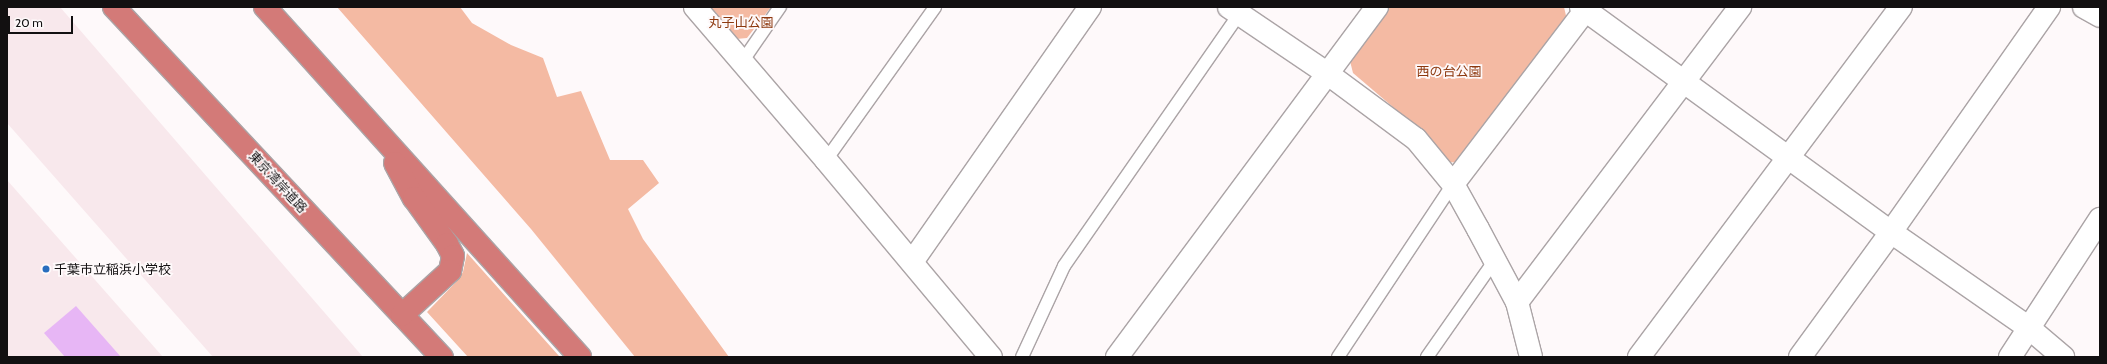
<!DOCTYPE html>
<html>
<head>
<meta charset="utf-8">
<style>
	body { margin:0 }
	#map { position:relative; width:2107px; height:364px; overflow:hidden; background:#fef9fa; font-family:Cabin,"Noto Sans JP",sans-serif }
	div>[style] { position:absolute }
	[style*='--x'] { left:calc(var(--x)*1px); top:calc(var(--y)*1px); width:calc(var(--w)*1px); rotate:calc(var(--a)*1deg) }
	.built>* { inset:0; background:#f8e8ec }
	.green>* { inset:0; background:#f4baa3 }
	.water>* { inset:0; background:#e7b6f5 }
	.roads { filter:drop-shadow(1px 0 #aba4a6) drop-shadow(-1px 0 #aba4a6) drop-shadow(0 1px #aba4a6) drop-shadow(0 -1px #aba4a6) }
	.lane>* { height:12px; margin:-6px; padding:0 6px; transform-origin:6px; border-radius:6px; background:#fff }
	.street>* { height:22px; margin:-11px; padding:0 11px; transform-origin:11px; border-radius:11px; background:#fff }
	.highway>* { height:22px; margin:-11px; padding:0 11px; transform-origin:11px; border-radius:11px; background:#d37a78 }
	.dots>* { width:11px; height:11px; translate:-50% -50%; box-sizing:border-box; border:2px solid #fef9fa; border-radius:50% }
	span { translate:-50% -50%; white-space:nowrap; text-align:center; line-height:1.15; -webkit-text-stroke:3.5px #fef9fa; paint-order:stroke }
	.park-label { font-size:13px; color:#8d390f }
	.street-label { font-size:13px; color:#121011 }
	.poi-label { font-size:13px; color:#121011 }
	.left { translate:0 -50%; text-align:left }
	.frame { position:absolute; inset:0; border:8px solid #121011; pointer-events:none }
	.scale { position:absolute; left:8px; top:16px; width:65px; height:18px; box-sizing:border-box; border:2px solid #121011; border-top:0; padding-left:5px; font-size:12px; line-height:14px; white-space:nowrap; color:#121011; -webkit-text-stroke:3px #fef9fa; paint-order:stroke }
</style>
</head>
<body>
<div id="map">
	<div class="built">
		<div style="clip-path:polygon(7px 7px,60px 7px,363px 357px,213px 357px,7px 123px)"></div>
		<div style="clip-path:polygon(7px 180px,163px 357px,7px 357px)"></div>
	</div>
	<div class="green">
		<div style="clip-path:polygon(337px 7px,460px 7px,472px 23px,511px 45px,543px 58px,557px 97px,581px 91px,610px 160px,643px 160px,659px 183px,628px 209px,643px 239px,729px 357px,635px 357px,531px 229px)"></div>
		<div style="clip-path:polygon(707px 7px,771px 7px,747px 38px,736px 39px)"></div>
		<div style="clip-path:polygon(1390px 7px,1564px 7px,1567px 20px,1462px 163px,1448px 162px,1407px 119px,1353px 73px,1350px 61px)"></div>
		<div style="clip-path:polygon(467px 253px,559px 356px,559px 357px,468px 357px,427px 312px,457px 281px,463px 272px)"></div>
	</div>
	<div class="water">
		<div style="clip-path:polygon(76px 306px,121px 357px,65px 357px,44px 333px)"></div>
	</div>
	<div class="roads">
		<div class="lane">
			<div style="--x:742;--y:62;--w:67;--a:-55.4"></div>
			<div style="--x:826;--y:160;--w:188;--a:-54.5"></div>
			<div style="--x:1022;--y:357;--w:100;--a:-65.2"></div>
			<div style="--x:1064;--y:266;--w:312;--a:-55.2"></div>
			<div style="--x:1338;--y:357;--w:208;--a:-56.4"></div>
			<div style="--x:1427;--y:357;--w:118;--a:-55"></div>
		</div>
		<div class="street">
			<div style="--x:695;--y:7;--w:201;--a:49.4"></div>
			<div style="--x:826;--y:160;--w:257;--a:50.1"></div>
			<div style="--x:1229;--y:7;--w:120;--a:34.1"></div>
			<div style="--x:1328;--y:74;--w:109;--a:36.5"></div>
			<div style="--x:1416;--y:139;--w:58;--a:50.6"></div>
			<div style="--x:1453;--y:184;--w:51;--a:60.9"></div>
			<div style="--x:1478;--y:229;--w:83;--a:61.9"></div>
			<div style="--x:1517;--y:302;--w:57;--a:75.7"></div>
			<div style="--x:1581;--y:7;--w:383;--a:36"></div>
			<div style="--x:1891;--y:232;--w:168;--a:34.8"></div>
			<div style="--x:2029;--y:328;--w:45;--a:40.5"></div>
			<div style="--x:2084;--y:7;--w:18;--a:29"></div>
			<div style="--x:1453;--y:184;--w:223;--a:-52.7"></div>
			<div style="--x:912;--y:262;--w:311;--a:-55.1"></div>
			<div style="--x:1517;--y:302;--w:370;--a:-52.9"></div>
			<div style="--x:1117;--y:357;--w:436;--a:-53.4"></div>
			<div style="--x:1639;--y:357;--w:437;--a:-53.2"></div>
			<div style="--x:1800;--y:357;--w:155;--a:-53.9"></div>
			<div style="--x:1891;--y:232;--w:275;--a:-54.9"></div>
			<div style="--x:2010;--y:357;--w:165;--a:-56.9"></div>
		</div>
		<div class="highway">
			<div style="--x:114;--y:7;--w:480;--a:46.9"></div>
			<div style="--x:265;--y:7;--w:471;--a:48"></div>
			<div style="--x:395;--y:163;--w:40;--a:62"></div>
			<div style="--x:414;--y:198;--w:57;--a:54.3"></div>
			<div style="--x:447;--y:244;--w:13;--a:63"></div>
			<div style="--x:453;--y:256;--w:15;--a:101"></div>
			<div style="--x:450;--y:271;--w:65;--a:137.5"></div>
		</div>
	</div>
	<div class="dots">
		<div style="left:46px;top:269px;background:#286dbe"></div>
	</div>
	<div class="park-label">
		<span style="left:741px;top:22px">丸子山公園</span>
		<span style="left:1449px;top:71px">西の台公園</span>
	</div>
	<div class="street-label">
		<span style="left:278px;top:182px;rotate:47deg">東京湾岸道路</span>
	</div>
	<div class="poi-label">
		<span class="left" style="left:54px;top:269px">千葉市立稲浜小学校</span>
	</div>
	<div class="frame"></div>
	<div class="scale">20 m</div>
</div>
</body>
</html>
